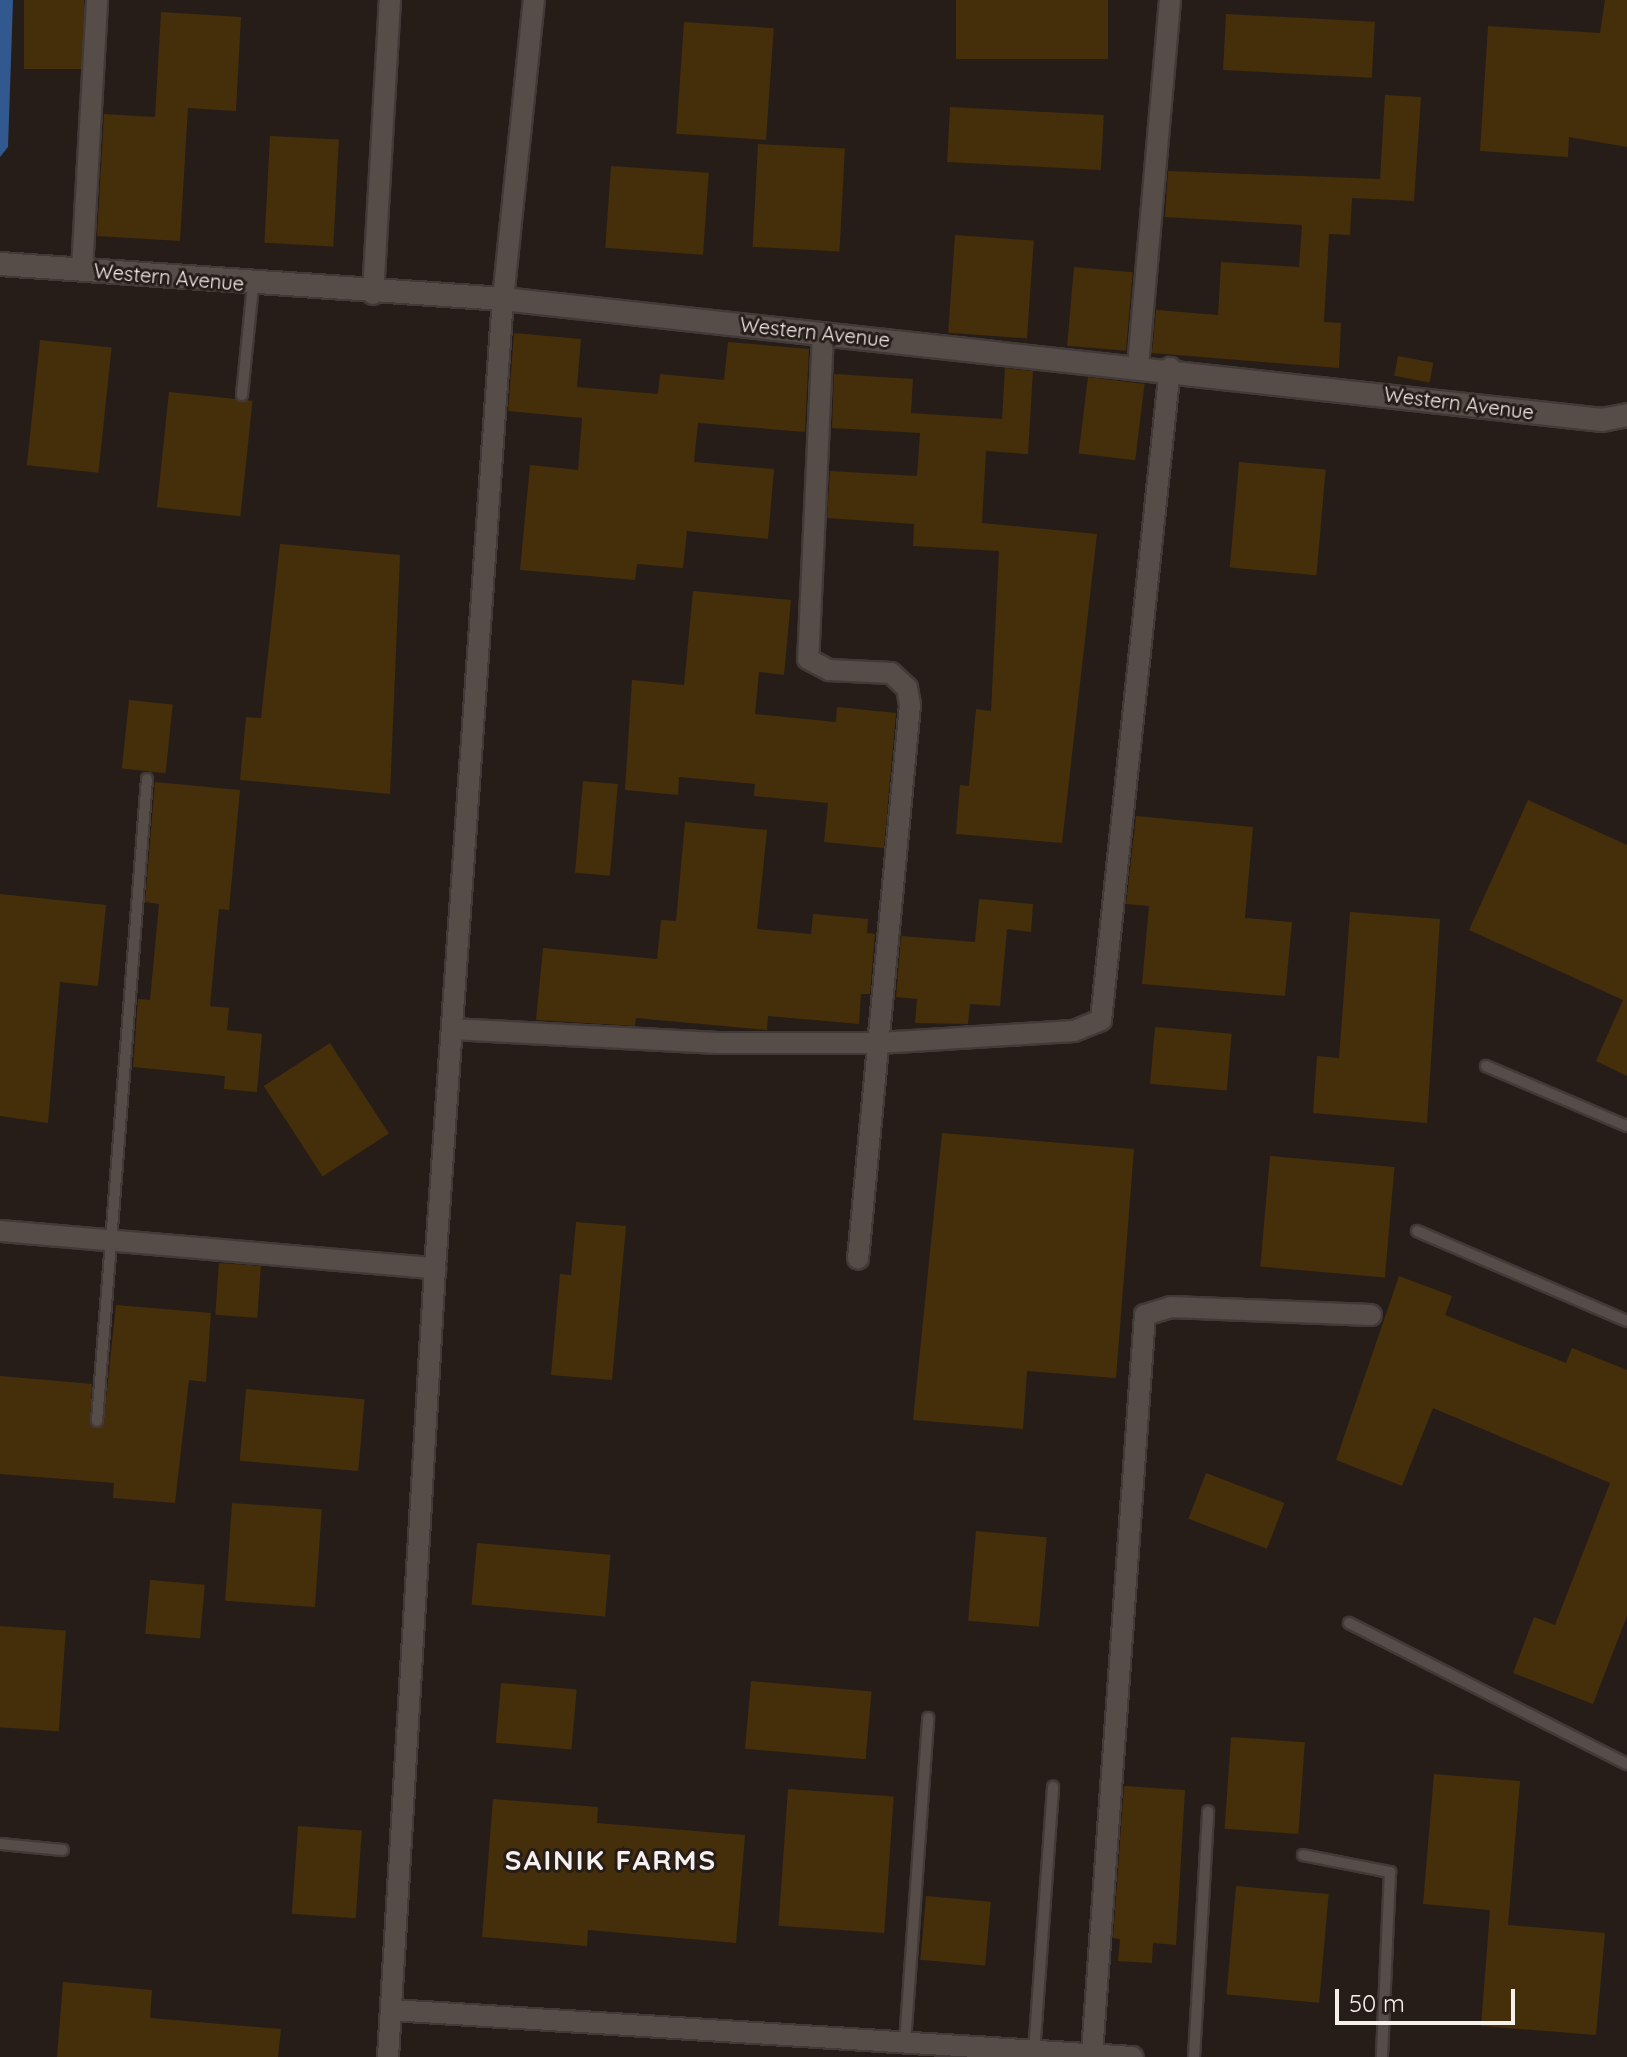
<!DOCTYPE html>
<html>
<head>
<meta charset="utf-8">
<style>
	body { margin:0 }
	#map { position:relative; width:1627px; height:2057px; overflow:hidden; background:#261d19; font-family:Quicksand,sans-serif }
	div>[style] { position:absolute }
	[style*='--x'] { left:calc(var(--x)*1px); top:calc(var(--y)*1px); width:calc(var(--w)*1px); rotate:calc(var(--a)*1deg) }
	.water>* { inset:0; background:#32598f }
	.building>* { inset:0; background:#452e0a; transform-origin:0 0 }
	.roads { filter:drop-shadow(2px 0 #423a38) drop-shadow(-2px 0 #423a38) drop-shadow(0 2px #423a38) drop-shadow(0 -2px #423a38) }
	.service>* { height:10px; margin:-5px; padding:0 5px; transform-origin:5px; border-radius:5px; background:#564d48 }
	.minor>* { height:20px; margin:-10px; padding:0 10px; transform-origin:10px; border-radius:10px; background:#564d48 }
	.tertiary>* { height:22px; margin:-11px; padding:0 11px; transform-origin:11px; border-radius:11px; background:#564d48 }
	span { translate:-50% -50%; white-space:nowrap; text-align:center; line-height:1.15; -webkit-text-stroke:6px #261d19; paint-order:stroke }
	.street-label { font-size:20px; color:#f6f0ed }
	.district-label { font-size:28px; color:#f6f0ed; font-weight:700; letter-spacing:2px }
	.scale { position:absolute; left:1335px; top:1989px; width:180px; height:36px; box-sizing:border-box; border:4px solid #f6f0ed; border-top:0; padding-left:10px; font-size:24px; line-height:28px; white-space:nowrap; color:#f6f0ed; -webkit-text-stroke:6px #261d19; paint-order:stroke }
</style>
</head>
<body>
<div id="map">
	<div class="water">
		<div style="clip-path:polygon(0 0,13px 0,8px 147px,0 157px)"></div>
	</div>
	<div class="building">
		<div style="left:24px;top:0;width:60px;height:69px"></div>
		<div style="left:956px;top:0;width:152px;height:59px"></div>
		<div style="clip-path:polygon(1605px 0,1627px 0,1627px 147px,1569px 137px,1568px 157px,1480px 151px,1488px 26px,1600px 33px)"></div>
		<div style="clip-path:polygon(161px 12px,241px 17px,236px 111px,188px 108px,180px 241px,97px 236px,104px 114px,155px 117px)"></div>
		<div style="left:1226px;top:14px;width:149px;height:56px;rotate:3deg"></div>
		<div style="left:684px;top:22px;width:90px;height:112px;rotate:4deg"></div>
		<div style="clip-path:polygon(1385px 95px,1421px 97px,1414px 201px,1352px 198px,1350px 235px,1329px 234px,1324px 322px,1341px 323px,1339px 368px,1152px 353px,1156px 310px,1218px 315px,1221px 262px,1299px 267px,1302px 225px,1165px 217px,1168px 171px,1380px 179px)"></div>
		<div style="left:950px;top:107px;width:154px;height:55px;rotate:3deg"></div>
		<div style="left:270px;top:136px;width:69px;height:107px;rotate:3deg"></div>
		<div style="left:758px;top:144px;width:87px;height:103px;rotate:3deg"></div>
		<div style="left:611px;top:166px;width:98px;height:82px;rotate:4deg"></div>
		<div style="left:955px;top:235px;width:79px;height:98px;rotate:4deg"></div>
		<div style="left:1074px;top:267px;width:59px;height:79px;rotate:5deg"></div>
		<div style="clip-path:polygon(514px 333px,581px 339px,577px 387px,658px 394px,660px 374px,724px 380px,728px 342px,809px 349px,805px 432px,698px 423px,694px 462px,774px 469px,768px 539px,687px 531px,683px 568px,637px 564px,635px 580px,520px 570px,530px 465px,578px 470px,582px 418px,508px 411px)"></div>
		<div style="left:40px;top:340px;width:72px;height:126px;rotate:6deg"></div>
		<div style="left:1398px;top:356px;width:36px;height:20px;rotate:11deg"></div>
		<div style="clip-path:polygon(1005px 368px,1033px 371px,1028px 454px,986px 451px,982px 523px,1097px 534px,1062px 843px,956px 834px,960px 785px,969px 786px,976px 709px,991px 711px,999px 551px,913px 546px,914px 524px,827px 518px,830px 471px,917px 476px,920px 433px,832px 428px,834px 374px,913px 379px,911px 413px,1002px 419px)"></div>
		<div style="left:1088px;top:377px;width:57px;height:77px;rotate:7deg"></div>
		<div style="left:169px;top:392px;width:84px;height:116px;rotate:6deg"></div>
		<div style="left:1239px;top:462px;width:87px;height:106px;rotate:5deg"></div>
		<div style="clip-path:polygon(280px 544px,400px 555px,390px 794px,240px 780px,246px 717px,261px 718px)"></div>
		<div style="clip-path:polygon(693px 591px,791px 600px,784px 675px,759px 672px,755px 714px,836px 722px,837px 707px,896px 713px,884px 848px,824px 842px,828px 803px,754px 796px,755px 784px,679px 777px,678px 795px,625px 790px,632px 680px,684px 685px)"></div>
		<div style="left:129px;top:700px;width:44px;height:69px;rotate:6deg"></div>
		<div style="left:583px;top:781px;width:35px;height:92px;rotate:5deg"></div>
		<div style="clip-path:polygon(155px 782px,240px 790px,229px 910px,219px 909px,210px 1006px,229px 1008px,227px 1030px,262px 1034px,257px 1092px,224px 1089px,225px 1076px,133px 1067px,138px 999px,150px 1000px,159px 904px,145px 902px)"></div>
		<div style="clip-path:polygon(1528px 800px,1627px 845px,1627px 1076px,1596px 1061px,1623px 1000px,1469px 930px)"></div>
		<div style="clip-path:polygon(1136px 816px,1253px 827px,1245px 918px,1292px 922px,1285px 996px,1142px 984px,1149px 906px,1126px 904px)"></div>
		<div style="clip-path:polygon(685px 822px,767px 830px,757px 929px,811px 934px,813px 914px,868px 919px,867px 933px,875px 934px,870px 994px,861px 994px,859px 1024px,768px 1016px,767px 1030px,636px 1018px,635px 1026px,536px 1020px,543px 948px,657px 959px,661px 920px,676px 921px)"></div>
		<div style="clip-path:polygon(0 894px,106px 905px,98px 986px,60px 982px,48px 1123px,0 1116px)"></div>
		<div style="clip-path:polygon(979px 899px,1033px 904px,1031px 932px,1007px 929px,1000px 1006px,970px 1004px,968px 1024px,915px 1023px,917px 999px,896px 997px,901px 936px,975px 942px)"></div>
		<div style="clip-path:polygon(1350px 912px,1440px 919px,1427px 1123px,1313px 1113px,1317px 1056px,1339px 1058px)"></div>
		<div style="left:1155px;top:1027px;width:77px;height:57px;rotate:5deg"></div>
		<div style="left:330px;top:1043px;width:108px;height:79px;rotate:57deg"></div>
		<div style="clip-path:polygon(942px 1133px,1134px 1149px,1116px 1378px,1027px 1371px,1023px 1429px,913px 1420px)"></div>
		<div style="left:1270px;top:1156px;width:125px;height:111px;rotate:5deg"></div>
		<div style="clip-path:polygon(576px 1222px,626px 1226px,612px 1380px,551px 1375px,560px 1274px,571px 1275px)"></div>
		<div style="left:219px;top:1263px;width:42px;height:52px;rotate:4deg"></div>
		<div style="clip-path:polygon(1399px 1276px,1452px 1296px,1445px 1315px,1566px 1363px,1572px 1348px,1627px 1370px,1627px 1616px,1593px 1704px,1513px 1673px,1534px 1617px,1555px 1625px,1610px 1483px,1433px 1408px,1402px 1486px,1336px 1460px)"></div>
		<div style="clip-path:polygon(116px 1305px,211px 1313px,206px 1382px,189px 1380px,175px 1503px,113px 1498px,114px 1483px,0 1474px,0 1376px,92px 1384px,90px 1424px,103px 1426px)"></div>
		<div style="left:246px;top:1389px;width:119px;height:72px;rotate:5deg"></div>
		<div style="left:1206px;top:1473px;width:84px;height:49px;rotate:21deg"></div>
		<div style="left:232px;top:1503px;width:90px;height:98px;rotate:4deg"></div>
		<div style="left:976px;top:1531px;width:71px;height:90px;rotate:5deg"></div>
		<div style="left:477px;top:1543px;width:134px;height:62px;rotate:5deg"></div>
		<div style="left:150px;top:1580px;width:55px;height:54px;rotate:5deg"></div>
		<div style="left:0;top:1626px;width:66px;height:101px;rotate:4deg"></div>
		<div style="left:751px;top:1681px;width:121px;height:68px;rotate:5deg"></div>
		<div style="left:501px;top:1683px;width:76px;height:60px;rotate:5deg"></div>
		<div style="left:1231px;top:1737px;width:74px;height:92px;rotate:4deg"></div>
		<div style="clip-path:polygon(1434px 1774px,1520px 1781px,1508px 1925px,1605px 1933px,1596px 2035px,1481px 2026px,1490px 1910px,1423px 1904px)"></div>
		<div style="clip-path:polygon(1124px 1786px,1185px 1790px,1176px 1945px,1153px 1943px,1152px 1963px,1118px 1961px,1120px 1939px,1113px 1938px)"></div>
		<div style="left:788px;top:1789px;width:106px;height:137px;rotate:4deg"></div>
		<div style="clip-path:polygon(493px 1799px,598px 1807px,597px 1823px,745px 1835px,736px 1943px,588px 1930px,587px 1946px,482px 1937px)"></div>
		<div style="left:298px;top:1826px;width:64px;height:88px;rotate:4deg"></div>
		<div style="left:1236px;top:1886px;width:93px;height:109px;rotate:5deg"></div>
		<div style="left:926px;top:1896px;width:65px;height:64px;rotate:5deg"></div>
		<div style="clip-path:polygon(63px 1982px,152px 1990px,150px 2018px,281px 2029px,278px 2057px,57px 2057px)"></div>
	</div>
	<div class="roads">
		<div class="service">
			<div style="--x:242;--y:395;--w:111;--a:-84.3"></div>
			<div style="--x:1486;--y:1066;--w:153;--a:23.1"></div>
			<div style="--x:1417;--y:1231;--w:228;--a:23.2"></div>
			<div style="--x:97;--y:1421;--w:644;--a:-85.55"></div>
			<div style="--x:1349;--y:1623;--w:312;--a:26.9"></div>
			<div style="--x:0;--y:1844;--w:63;--a:5.4"></div>
			<div style="--x:1303;--y:1855;--w:89;--a:11.1"></div>
			<div style="--x:1390;--y:1872;--w:185;--a:92.5"></div>
			<div style="--x:905;--y:2042;--w:325;--a:-85.9"></div>
			<div style="--x:1034;--y:2053;--w:267;--a:-85.9"></div>
			<div style="--x:1194;--y:2057;--w:246;--a:-86.7"></div>
		</div>
		<div class="minor">
			<div style="--x:82;--y:270;--w:270;--a:-86.8"></div>
			<div style="--x:373;--y:294;--w:294;--a:-86.7"></div>
			<div style="--x:823;--y:333;--w:326;--a:92.6"></div>
			<div style="--x:808;--y:659;--w:24;--a:28"></div>
			<div style="--x:829;--y:670;--w:62;--a:2.8"></div>
			<div style="--x:891;--y:673;--w:22;--a:43"></div>
			<div style="--x:907;--y:688;--w:17;--a:80"></div>
			<div style="--x:910;--y:705;--w:556;--a:95.36"></div>
			<div style="--x:1138;--y:366;--w:367;--a:-85"></div>
			<div style="--x:452;--y:1029;--w:266;--a:3"></div>
			<div style="--x:718;--y:1043;--w:160;--a:0"></div>
			<div style="--x:878;--y:1043;--w:196;--a:-3.5"></div>
			<div style="--x:1074;--y:1031;--w:29;--a:-22"></div>
			<div style="--x:1101;--y:1020;--w:656;--a:-83.96"></div>
			<div style="--x:0;--y:1231;--w:437;--a:4.9"></div>
			<div style="--x:392;--y:2010;--w:742;--a:3.63"></div>
			<div style="--x:1092;--y:2054;--w:741;--a:-85.9"></div>
			<div style="--x:1145;--y:1315;--w:27;--a:-17"></div>
			<div style="--x:1171;--y:1307;--w:200;--a:2.3"></div>
			<div style="--x:388;--y:2057;--w:790;--a:-86.59"></div>
			<div style="--x:435;--y:1268;--w:971;--a:-85.99"></div>
			<div style="--x:503;--y:299;--w:301;--a:-84.1"></div>
		</div>
		<div class="tertiary">
			<div style="--x:0;--y:264;--w:504;--a:3.98"></div>
			<div style="--x:503;--y:299;--w:1106;--a:6.28"></div>
			<div style="--x:1602;--y:420;--w:25;--a:-11"></div>
		</div>
	</div>
	<div class="street-label">
		<span style="left:169px;top:277px;rotate:5deg">Western Avenue</span>
		<span style="left:815px;top:332px;rotate:6deg">Western Avenue</span>
		<span style="left:1459px;top:403px;rotate:7deg">Western Avenue</span>
	</div>
	<div class="district-label">
		<span style="left:611px;top:1860px">SAINIK FARMS</span>
	</div>
	<div class="scale">50 m</div>
</div>
</body>
</html>
